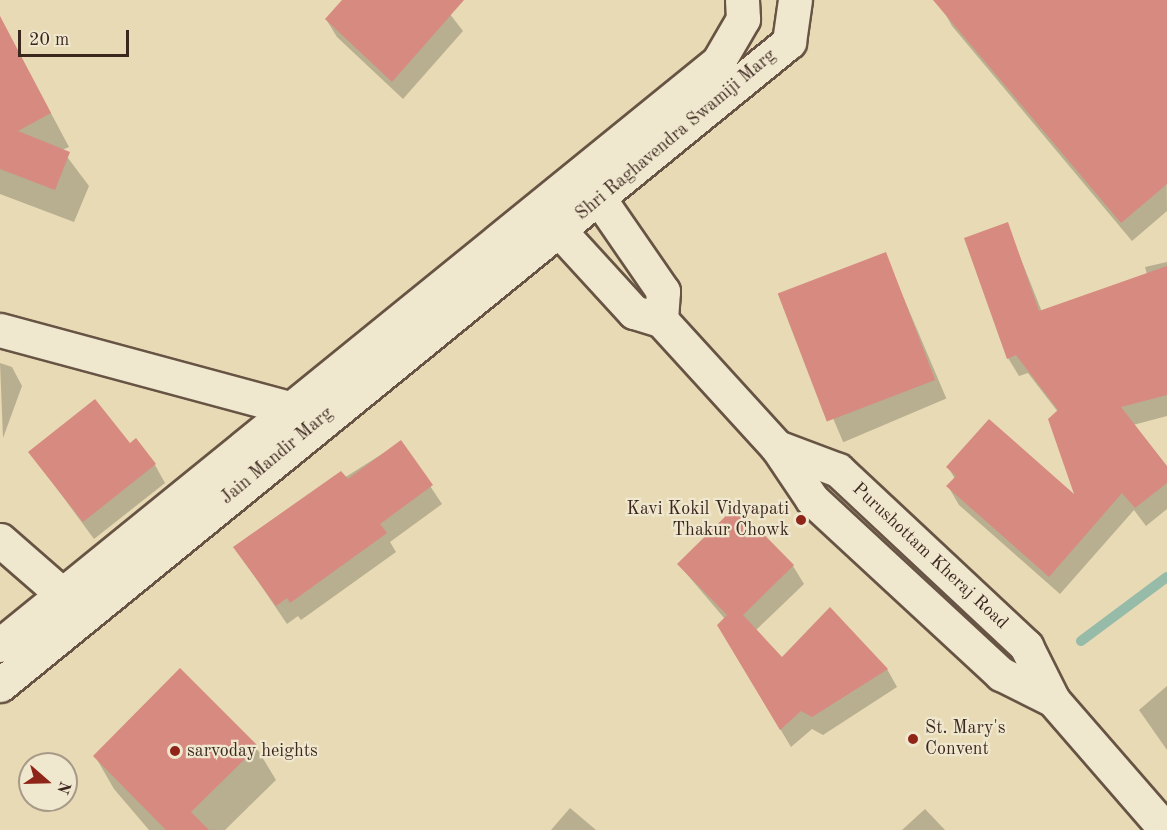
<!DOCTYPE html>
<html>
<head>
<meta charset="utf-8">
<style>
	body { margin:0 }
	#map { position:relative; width:1167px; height:830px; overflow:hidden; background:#e7dab4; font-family:"Old Standard TT",serif }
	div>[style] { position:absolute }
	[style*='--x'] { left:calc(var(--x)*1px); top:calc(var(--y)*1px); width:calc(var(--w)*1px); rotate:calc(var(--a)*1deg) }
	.shadow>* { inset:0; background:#0003; transform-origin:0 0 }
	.stream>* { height:10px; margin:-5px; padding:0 5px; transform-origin:5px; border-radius:5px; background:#97bba9 }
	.building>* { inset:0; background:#d78a80; transform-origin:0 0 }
	.roads { filter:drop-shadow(2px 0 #675444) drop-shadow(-2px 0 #675444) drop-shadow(0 2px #675444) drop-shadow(0 -2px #675444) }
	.minor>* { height:33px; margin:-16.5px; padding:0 16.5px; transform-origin:16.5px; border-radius:16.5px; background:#efe7ce }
	.dots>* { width:16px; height:16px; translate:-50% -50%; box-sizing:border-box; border:3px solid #efe7ce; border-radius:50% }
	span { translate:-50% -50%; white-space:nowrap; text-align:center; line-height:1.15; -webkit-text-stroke:4.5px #efe7ce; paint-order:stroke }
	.street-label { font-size:18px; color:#3c271f }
	.poi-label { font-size:18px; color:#3c271f }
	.right { translate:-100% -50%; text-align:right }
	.left { translate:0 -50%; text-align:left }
	.north { position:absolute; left:18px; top:752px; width:60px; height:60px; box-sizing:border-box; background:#efe7ce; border:2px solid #a79a88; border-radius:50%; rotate:110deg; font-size:16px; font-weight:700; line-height:24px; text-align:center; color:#3c271f }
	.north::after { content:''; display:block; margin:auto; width:21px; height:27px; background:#8f2418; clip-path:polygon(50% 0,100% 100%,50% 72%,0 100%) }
	.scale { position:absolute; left:18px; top:30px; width:111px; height:27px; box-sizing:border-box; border:3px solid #3c271f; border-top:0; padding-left:8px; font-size:18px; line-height:21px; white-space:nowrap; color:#3c271f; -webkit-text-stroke:4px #efe7ce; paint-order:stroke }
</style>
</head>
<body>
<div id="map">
	<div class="shadow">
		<div style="clip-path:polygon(344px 0,439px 0,463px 31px,403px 99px,337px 37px,326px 19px)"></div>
		<div style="clip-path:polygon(951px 0,1165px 0,1167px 211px,1132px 241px,952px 26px,942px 8px)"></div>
		<div style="clip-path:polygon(0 45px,29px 72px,69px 147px,62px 150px,89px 186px,74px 222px,0 194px)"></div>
		<div style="clip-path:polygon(1007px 224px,1042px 312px,1147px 274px,1145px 267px,1167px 262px,1167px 416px,1133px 425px,1167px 469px,1167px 509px,1146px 526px,1134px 510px,1060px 594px,959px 505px,948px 486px,955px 479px,948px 467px,1077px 499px,1058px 412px,1028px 373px,1019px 376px,1008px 358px)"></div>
		<div style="left:885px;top:254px;width:157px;height:112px;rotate:67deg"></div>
		<div style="clip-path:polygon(0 363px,12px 367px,22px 386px,3px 438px)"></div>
		<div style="clip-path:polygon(401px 442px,442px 504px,390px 542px,396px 552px,301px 620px,298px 616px,287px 624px,235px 547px)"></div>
		<div style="clip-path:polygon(129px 445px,155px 465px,165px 483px,94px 539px,30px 452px)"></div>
		<div style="clip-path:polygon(679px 565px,793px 566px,804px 584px,755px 631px,782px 659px,887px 669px,897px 687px,823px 735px,812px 729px,791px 747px,729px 644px,725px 619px)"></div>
		<div style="clip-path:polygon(1167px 686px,1167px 750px,1139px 710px)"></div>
		<div style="clip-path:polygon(256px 747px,276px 780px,225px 830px,149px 830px,114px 789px,95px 756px)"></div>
		<div style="clip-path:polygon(570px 808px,596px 830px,551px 830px)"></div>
		<div style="clip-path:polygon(925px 809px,945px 830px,902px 830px)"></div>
	</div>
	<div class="stream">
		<div style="--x:1081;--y:641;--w:107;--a:-36.7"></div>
	</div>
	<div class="building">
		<div style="clip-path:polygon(342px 0,464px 0,392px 82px,325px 19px)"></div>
		<div style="clip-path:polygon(933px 0,1167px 0,1167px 184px,1121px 223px)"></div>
		<div style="clip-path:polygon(0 16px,51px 113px,18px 131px,70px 152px,55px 190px,0 169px)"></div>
		<div style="clip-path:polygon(1008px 222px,1039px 311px,1167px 266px,1167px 395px,1121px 407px,1167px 466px,1167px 483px,1135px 508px,1122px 493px,1049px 577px,946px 486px,956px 476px,946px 467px,989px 419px,1074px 494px,1048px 419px,1058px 410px,1016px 355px,1007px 359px,964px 238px)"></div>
		<div style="left:886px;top:252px;width:137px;height:116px;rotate:69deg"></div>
		<div style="clip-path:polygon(95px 399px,130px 443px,136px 438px,156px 464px,83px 522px,28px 452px)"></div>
		<div style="clip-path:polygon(401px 440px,433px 485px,380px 524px,387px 533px,290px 603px,287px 598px,276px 606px,233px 547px,341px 471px,348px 479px)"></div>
		<div style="clip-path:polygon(736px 506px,794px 565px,743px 615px,782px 657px,830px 607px,888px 669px,812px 717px,801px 711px,780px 730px,717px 625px,727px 615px,677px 564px)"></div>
		<div style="clip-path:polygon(180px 668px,258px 746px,191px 812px,209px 830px,166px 830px,93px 756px)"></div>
	</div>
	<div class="roads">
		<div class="minor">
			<div style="--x:587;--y:181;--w:134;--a:55.4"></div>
			<div style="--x:663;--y:291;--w:29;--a:94"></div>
			<div style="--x:545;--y:215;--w:132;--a:47.5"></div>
			<div style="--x:634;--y:312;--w:28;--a:17"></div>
			<div style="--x:661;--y:320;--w:172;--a:47.6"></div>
			<div style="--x:777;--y:447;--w:63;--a:56.1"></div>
			<div style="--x:812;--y:499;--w:258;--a:42.8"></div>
			<div style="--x:1001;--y:674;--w:58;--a:26.6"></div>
			<div style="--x:0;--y:330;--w:299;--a:15.1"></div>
			<div style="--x:777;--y:447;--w:65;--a:20.7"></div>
			<div style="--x:838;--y:470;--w:258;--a:43.1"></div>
			<div style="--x:1026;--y:646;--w:60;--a:63.4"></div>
			<div style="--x:1053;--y:700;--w:172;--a:49"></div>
			<div style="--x:0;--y:540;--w:82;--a:41.1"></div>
			<div style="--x:0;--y:645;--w:925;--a:-39.08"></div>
			<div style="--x:718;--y:62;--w:50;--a:-59.8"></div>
			<div style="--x:743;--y:19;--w:19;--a:-93"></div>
			<div style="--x:0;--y:685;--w:1018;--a:-39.18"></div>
			<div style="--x:789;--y:42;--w:42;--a:-81.9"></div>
		</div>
	</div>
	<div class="dots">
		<div style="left:801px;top:520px;background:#8f2418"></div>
		<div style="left:913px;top:739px;background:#8f2418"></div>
		<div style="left:175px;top:751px;background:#8f2418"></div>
	</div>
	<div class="street-label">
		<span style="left:676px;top:135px;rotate:-40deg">Shri Raghavendra Swamiji Marg</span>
		<span style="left:277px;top:456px;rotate:-40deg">Jain Mandir Marg</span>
		<span style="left:930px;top:556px;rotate:43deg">Purushottam Kheraj Road</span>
	</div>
	<div class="poi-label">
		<span class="right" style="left:789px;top:520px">Kavi Kokil Vidyapati<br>Thakur Chowk</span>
		<span class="left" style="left:925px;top:739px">St. Mary's<br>Convent</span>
		<span class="left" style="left:187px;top:751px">sarvoday heights</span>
	</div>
	<div class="north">N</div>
	<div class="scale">20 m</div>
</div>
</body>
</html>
